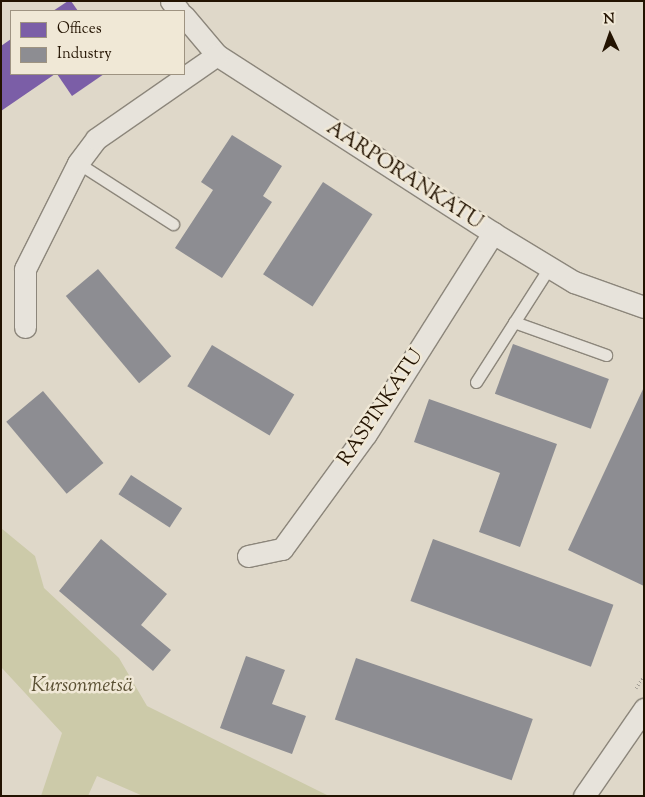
<!DOCTYPE html>
<html>
<head>
<meta charset="utf-8">
<style>
	body { margin:0 }
	#map { position:relative; width:645px; height:797px; overflow:hidden; background:#dfd8c9; font-family:"Sorts Mill Goudy",serif }
	div>[style] { position:absolute }
	[style*='--x'] { left:calc(var(--x)*1px); top:calc(var(--y)*1px); width:calc(var(--w)*1px); rotate:calc(var(--a)*1deg) }
	.green>* { inset:0; background:#cccaa9 }
	.offices>* { inset:0; background:#7b5ea7 }
	.industry>* { inset:0; background:#8d8d92; transform-origin:0 0 }
	.path>* { height:3px; margin-top:-1.5px; transform-origin:0; background:repeating-linear-gradient(90deg,#a09c93 0 1px,transparent 0 3.5px) }
	.roads { filter:drop-shadow(1px 0 #8c867b) drop-shadow(-1px 0 #8c867b) drop-shadow(0 1px #8c867b) drop-shadow(0 -1px #8c867b) }
	.service>* { height:11px; margin:-5.5px; padding:0 5.5px; transform-origin:5.5px; border-radius:5.5px; background:#e7e3db }
	.minor>* { height:21px; margin:-10.5px; padding:0 10.5px; transform-origin:10.5px; border-radius:10.5px; background:#e7e3db }
	span { translate:-50% -50%; white-space:nowrap; text-align:center; line-height:1.15; -webkit-text-stroke:5px #f0e8d6; paint-order:stroke }
	.street-label { font-size:20px; color:#231301 }
	.park-label { font-size:20px; color:#594f32; font-style:italic }
	.frame { position:absolute; inset:0; border:2px solid #231301; pointer-events:none }
	.legend { position:absolute; left:10px; top:10px; width:175px; height:65px; box-sizing:border-box; background:#f0e8d6; border:1px solid #9e9381; margin:0; padding:6px 9px; list-style:none; font-size:15px; color:#231301 }
	.legend li { display:flex; align-items:center; gap:10px; height:25px }
	.legend b { width:25px; border:1px solid #9e9381 }
	.north { position:absolute; left:585px; top:10px; width:50px; height:50px; -webkit-text-stroke:4px #f0e8d6; paint-order:stroke; rotate:357deg; font-size:14px; font-weight:700; line-height:20px; text-align:center; color:#231301 }
	.north::after { content:''; display:block; margin:auto; width:18px; height:22px; background:#231301; clip-path:polygon(50% 0,100% 100%,50% 72%,0 100%) }
</style>
</head>
<body>
<div id="map">
	<div class="green">
		<div style="clip-path:polygon(1px 528px,35px 556px,44px 588px,119px 658px,147px 706px,329px 796px,143px 796px,97px 776px,88px 796px,41px 796px,62px 733px,1px 667px)"></div>
	</div>
	<div class="offices">
		<div style="clip-path:polygon(71px 1px,78px 11px,53px 11px,68px 1px)"></div>
		<div style="clip-path:polygon(11px 39px,11px 74px,55px 74px,1px 111px,1px 46px)"></div>
		<div style="clip-path:polygon(57px 74px,104px 74px,72px 96px)"></div>
	</div>
	<div class="industry">
		<div style="clip-path:polygon(232px 135px,282px 166px,263px 196px,272px 202px,222px 278px,175px 248px,213px 190px,201px 182px)"></div>
		<div style="left:323px;top:182px;width:59px;height:110px;rotate:33deg"></div>
		<div style="left:98px;top:269px;width:114px;height:42px;rotate:50deg"></div>
		<div style="left:513px;top:344px;width:102px;height:53px;rotate:20deg"></div>
		<div style="left:212px;top:345px;width:96px;height:48px;rotate:31deg"></div>
		<div style="clip-path:polygon(644px 387px,644px 586px,568px 550px)"></div>
		<div style="left:43px;top:391px;width:94px;height:48px;rotate:50deg"></div>
		<div style="clip-path:polygon(429px 399px,557px 444px,520px 547px,479px 532px,500px 473px,414px 442px)"></div>
		<div style="left:131px;top:475px;width:61px;height:23px;rotate:33deg"></div>
		<div style="clip-path:polygon(101px 539px,167px 594px,141px 625px,171px 650px,153px 671px,59px 591px)"></div>
		<div style="left:433px;top:539px;width:192px;height:66px;rotate:20deg"></div>
		<div style="clip-path:polygon(246px 656px,285px 670px,272px 704px,306px 716px,292px 754px,220px 728px)"></div>
		<div style="left:356px;top:658px;width:187px;height:65px;rotate:19deg"></div>
	</div>
	<div class="path">
		<div style="--x:636;--y:688;--w:14;--a:-56"></div>
	</div>
	<div class="roads">
		<div class="service">
			<div style="--x:78;--y:163;--w:113;--a:32.7"></div>
			<div style="--x:514;--y:322;--w:98;--a:19.7"></div>
			<div style="--x:476;--y:382;--w:135;--a:-57.4"></div>
		</div>
		<div class="minor">
			<div style="--x:171;--y:1;--w:13;--a:51"></div>
			<div style="--x:184;--y:16;--w:51;--a:49.8"></div>
			<div style="--x:217;--y:55;--w:328;--a:32.8"></div>
			<div style="--x:493;--y:233;--w:95;--a:31.2"></div>
			<div style="--x:574;--y:282;--w:74;--a:19.7"></div>
			<div style="--x:25;--y:327;--w:58;--a:-90"></div>
			<div style="--x:25;--y:269;--w:119;--a:-63.4"></div>
			<div style="--x:78;--y:163;--w:30;--a:-53"></div>
			<div style="--x:96;--y:139;--w:147;--a:-34.8"></div>
			<div style="--x:248;--y:556;--w:35;--a:-12"></div>
			<div style="--x:282;--y:549;--w:142;--a:-53.9"></div>
			<div style="--x:366;--y:434;--w:238;--a:-57.7"></div>
			<div style="--x:584;--y:796;--w:106;--a:-55.4"></div>
		</div>
	</div>
	<div class="street-label">
		<span style="left:404px;top:176px;rotate:33deg">AARPORANKATU</span>
		<span style="left:381px;top:408px;rotate:-56deg">RASPINKATU</span>
	</div>
	<div class="park-label">
		<span style="left:82px;top:686px">Kursonmetsä</span>
	</div>
	<div class="frame"></div>
	<ul class="legend">
	<li><b style="height:14px;background:#7b5ea7"></b>Offices</li>
	<li><b style="height:14px;background:#8d8d92"></b>Industry</li>
	</ul>
	<div class="north">N</div>
</div>
</body>
</html>
